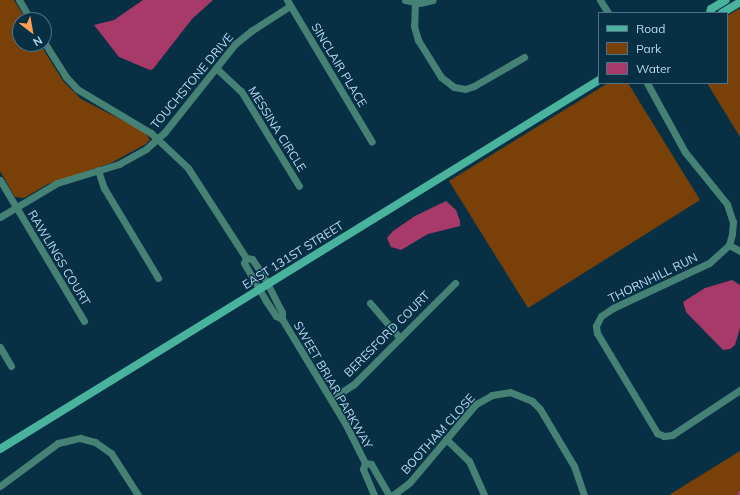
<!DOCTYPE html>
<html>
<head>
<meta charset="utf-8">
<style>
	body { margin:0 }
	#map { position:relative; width:740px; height:495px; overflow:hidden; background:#083045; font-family:Mulish,sans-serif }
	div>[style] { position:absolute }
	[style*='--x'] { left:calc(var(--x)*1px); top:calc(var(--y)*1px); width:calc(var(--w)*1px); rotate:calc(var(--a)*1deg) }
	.green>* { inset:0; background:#794108 }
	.water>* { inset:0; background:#a83a69 }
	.stream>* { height:2px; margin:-1px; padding:0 1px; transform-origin:1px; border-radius:1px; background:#a83a69 }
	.street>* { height:7px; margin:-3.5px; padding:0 3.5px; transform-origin:3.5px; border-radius:3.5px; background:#458275 }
	.secondary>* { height:8px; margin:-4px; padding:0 4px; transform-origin:4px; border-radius:4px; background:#4ab39e }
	span { translate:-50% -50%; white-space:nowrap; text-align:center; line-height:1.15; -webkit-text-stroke:3px #083045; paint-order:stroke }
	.street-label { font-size:12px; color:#b8daf1 }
	.legend { position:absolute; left:598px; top:12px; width:130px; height:72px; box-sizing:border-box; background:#083045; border:1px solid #4e748a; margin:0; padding:5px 7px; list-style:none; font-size:12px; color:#b8daf1 }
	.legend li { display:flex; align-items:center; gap:8px; height:20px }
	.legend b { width:20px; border:1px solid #4e748a }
	.north { position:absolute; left:12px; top:12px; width:40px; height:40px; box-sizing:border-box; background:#083045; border:1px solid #4e748a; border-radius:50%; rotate:149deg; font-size:11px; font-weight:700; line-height:16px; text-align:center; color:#b8daf1 }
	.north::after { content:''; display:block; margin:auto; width:14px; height:18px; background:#fb9e52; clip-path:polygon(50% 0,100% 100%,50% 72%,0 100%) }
</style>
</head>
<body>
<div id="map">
	<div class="green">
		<div style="clip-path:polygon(0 0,14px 0,26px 20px,20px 20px,20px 44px,40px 44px,63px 81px,81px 99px,145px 132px,150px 140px,146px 144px,111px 163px,48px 184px,24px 198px,15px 197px,0 171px)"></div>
		<div style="clip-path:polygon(740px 8px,740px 137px,707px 83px,727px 83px,727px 16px)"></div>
		<div style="clip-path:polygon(608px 83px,628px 83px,700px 200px,528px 308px,449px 181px)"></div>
		<div style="clip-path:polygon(740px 451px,740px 495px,669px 495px)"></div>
	</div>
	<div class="water">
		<div style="clip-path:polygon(143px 0,213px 0,192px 19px,153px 69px,150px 70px,119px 57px,94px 25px,114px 20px)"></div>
		<div style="clip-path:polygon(446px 201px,456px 210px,460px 221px,460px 226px,428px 234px,401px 250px,391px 247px,387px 238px,393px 231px,415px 216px)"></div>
		<div style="clip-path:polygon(732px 280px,740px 285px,740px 328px,735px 345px,730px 349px,723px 350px,686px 312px,683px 302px,705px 288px)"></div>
	</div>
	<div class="stream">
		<div style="--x:738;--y:495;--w:4;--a:-56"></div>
	</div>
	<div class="street">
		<div style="--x:19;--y:0;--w:23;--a:59"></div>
		<div style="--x:287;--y:0;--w:165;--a:59.1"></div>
		<div style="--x:405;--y:0;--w:15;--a:11"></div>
		<div style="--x:420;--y:3;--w:13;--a:-13"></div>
		<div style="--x:600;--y:0;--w:15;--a:58"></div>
		<div style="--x:415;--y:2;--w:24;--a:92"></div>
		<div style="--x:414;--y:26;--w:15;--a:74"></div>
		<div style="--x:418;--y:40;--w:44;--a:58.1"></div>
		<div style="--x:441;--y:77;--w:16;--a:38"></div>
		<div style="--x:454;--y:87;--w:11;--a:10"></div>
		<div style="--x:465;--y:89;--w:9;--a:-18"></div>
		<div style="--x:474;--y:86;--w:58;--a:-30.1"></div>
		<div style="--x:44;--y:42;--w:41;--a:57.8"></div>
		<div style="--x:66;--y:77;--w:16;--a:47"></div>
		<div style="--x:77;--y:89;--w:86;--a:30.7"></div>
		<div style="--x:151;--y:133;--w:51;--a:43.4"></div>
		<div style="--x:188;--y:168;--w:107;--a:57.2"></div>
		<div style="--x:246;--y:258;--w:5;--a:112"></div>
		<div style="--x:244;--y:263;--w:44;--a:59.9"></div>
		<div style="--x:266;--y:301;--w:18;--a:56"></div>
		<div style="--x:276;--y:316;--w:7;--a:27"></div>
		<div style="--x:282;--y:319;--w:122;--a:58.8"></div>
		<div style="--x:345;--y:423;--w:45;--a:63.4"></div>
		<div style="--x:365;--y:463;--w:6;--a:108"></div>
		<div style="--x:363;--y:469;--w:28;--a:67"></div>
		<div style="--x:216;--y:68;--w:34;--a:43"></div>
		<div style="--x:241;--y:91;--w:111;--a:58.6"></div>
		<div style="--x:647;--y:83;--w:79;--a:61.2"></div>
		<div style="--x:685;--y:152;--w:67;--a:51.1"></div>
		<div style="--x:727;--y:204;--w:19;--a:72"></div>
		<div style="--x:733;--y:222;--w:12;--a:95"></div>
		<div style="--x:732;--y:234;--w:11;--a:105"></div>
		<div style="--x:729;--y:245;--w:27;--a:138"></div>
		<div style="--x:709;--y:263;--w:106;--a:154.9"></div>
		<div style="--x:613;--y:308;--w:14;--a:146"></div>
		<div style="--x:601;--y:316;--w:11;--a:117"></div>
		<div style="--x:596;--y:326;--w:7;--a:82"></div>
		<div style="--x:597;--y:333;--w:117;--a:59"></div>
		<div style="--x:657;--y:433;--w:8;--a:23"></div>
		<div style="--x:664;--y:436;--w:8;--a:-7"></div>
		<div style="--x:672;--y:435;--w:82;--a:-33.5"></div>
		<div style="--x:98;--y:170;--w:19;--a:72"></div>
		<div style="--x:104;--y:188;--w:105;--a:59"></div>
		<div style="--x:0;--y:180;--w:164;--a:59.2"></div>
		<div style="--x:0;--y:217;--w:66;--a:-30.8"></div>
		<div style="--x:57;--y:183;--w:65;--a:-17"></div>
		<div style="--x:119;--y:164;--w:31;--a:-29"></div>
		<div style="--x:146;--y:149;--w:24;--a:-42"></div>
		<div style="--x:164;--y:133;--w:114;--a:-51.4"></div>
		<div style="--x:235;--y:44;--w:21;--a:-39"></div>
		<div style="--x:251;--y:31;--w:46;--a:-32.7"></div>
		<div style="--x:729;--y:245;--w:13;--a:29"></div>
		<div style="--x:246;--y:258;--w:6;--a:9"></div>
		<div style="--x:252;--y:259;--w:22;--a:56"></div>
		<div style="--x:264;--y:277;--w:39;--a:63"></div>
		<div style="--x:282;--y:312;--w:7;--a:90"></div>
		<div style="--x:370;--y:303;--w:46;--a:49.4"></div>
		<div style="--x:0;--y:347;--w:22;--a:60"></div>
		<div style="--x:331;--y:399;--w:27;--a:-33"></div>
		<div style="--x:354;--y:384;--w:143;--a:-45"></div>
		<div style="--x:446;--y:439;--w:32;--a:44"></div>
		<div style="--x:469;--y:461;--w:37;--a:66"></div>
		<div style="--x:365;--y:463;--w:6;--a:9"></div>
		<div style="--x:371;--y:464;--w:36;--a:60"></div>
		<div style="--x:0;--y:486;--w:72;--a:-36.6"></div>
		<div style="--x:58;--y:443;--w:23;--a:-13"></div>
		<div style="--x:80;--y:438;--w:16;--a:15"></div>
		<div style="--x:95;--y:442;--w:19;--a:35"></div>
		<div style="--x:111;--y:453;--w:50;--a:57.3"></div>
		<div style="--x:393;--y:495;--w:21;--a:-37"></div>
		<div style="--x:410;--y:482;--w:102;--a:-49.8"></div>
		<div style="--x:476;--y:404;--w:18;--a:-29"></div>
		<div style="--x:492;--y:395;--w:18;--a:-9"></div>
		<div style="--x:510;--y:392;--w:24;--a:22"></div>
		<div style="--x:532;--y:401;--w:11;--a:45"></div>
		<div style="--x:540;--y:409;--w:66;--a:59.2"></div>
		<div style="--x:574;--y:466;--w:31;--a:71"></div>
	</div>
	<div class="secondary">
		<div style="--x:710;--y:13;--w:4;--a:-76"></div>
		<div style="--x:711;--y:9;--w:17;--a:-31"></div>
		<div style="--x:722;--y:13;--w:21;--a:-31"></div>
		<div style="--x:0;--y:449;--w:704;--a:-31.63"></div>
	</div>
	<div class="street-label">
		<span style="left:339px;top:65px;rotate:59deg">SINCLAIR PLACE</span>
		<span style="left:192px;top:81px;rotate:-50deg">TOUCHSTONE DRIVE</span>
		<span style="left:277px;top:129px;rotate:58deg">MESSINA CIRCLE</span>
		<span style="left:293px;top:255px;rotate:-32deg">EAST 131ST STREET</span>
		<span style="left:59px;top:258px;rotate:59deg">RAWLINGS COURT</span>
		<span style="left:653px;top:278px;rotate:-26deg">THORNHILL RUN</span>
		<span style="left:387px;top:334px;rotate:-45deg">BERESFORD COURT</span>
		<span style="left:333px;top:385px;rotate:60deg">SWEET BRIAR PARKWAY</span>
		<span style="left:438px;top:434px;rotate:-48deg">BOOTHAM CLOSE</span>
	</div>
	<ul class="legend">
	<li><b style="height:5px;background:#4ab39e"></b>Road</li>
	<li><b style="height:11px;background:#794108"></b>Park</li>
	<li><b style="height:11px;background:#a83a69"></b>Water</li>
	</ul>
	<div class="north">N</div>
</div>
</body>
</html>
